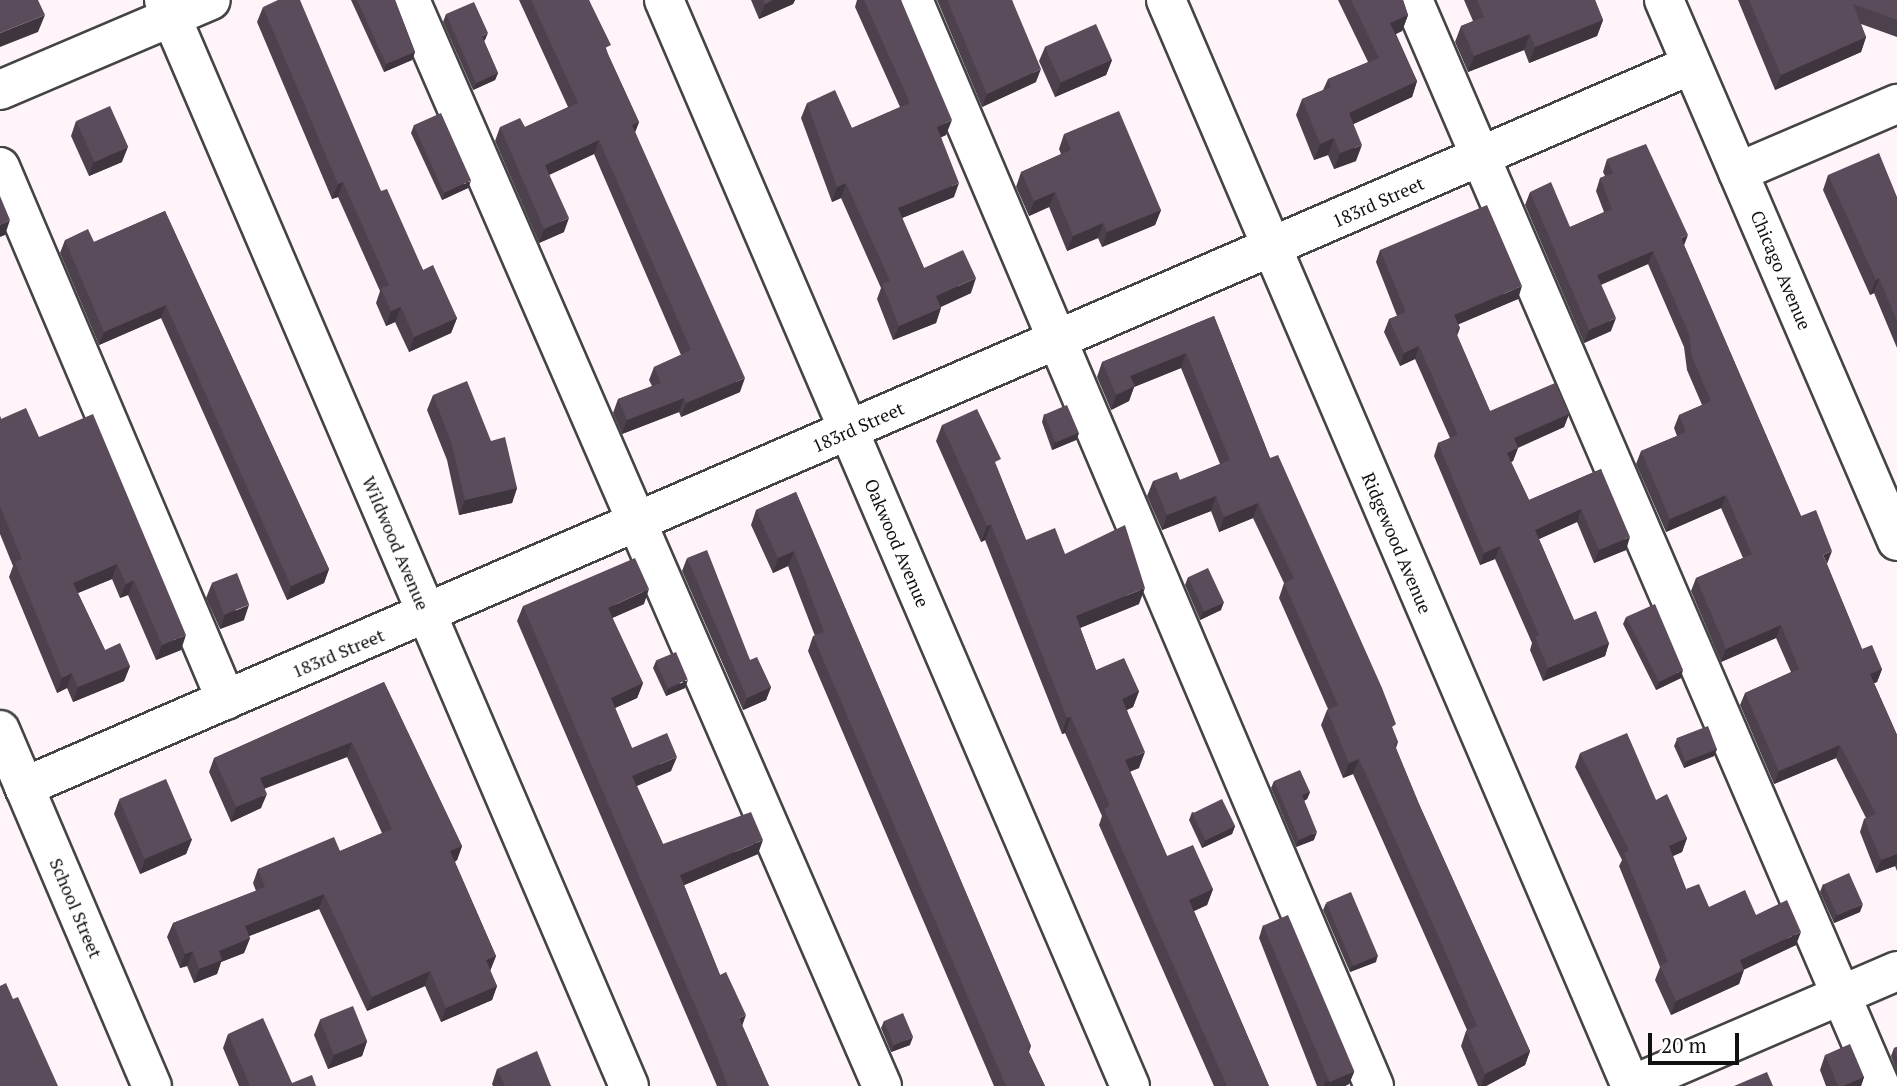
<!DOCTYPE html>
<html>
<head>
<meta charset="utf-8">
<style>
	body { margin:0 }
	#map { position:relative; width:1897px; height:1086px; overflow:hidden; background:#fff4fa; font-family:"PT Serif",serif }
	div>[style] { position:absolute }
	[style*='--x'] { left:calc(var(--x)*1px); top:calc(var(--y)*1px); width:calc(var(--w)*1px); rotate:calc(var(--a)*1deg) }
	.roads { filter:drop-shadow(2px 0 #444) drop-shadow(-2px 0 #444) drop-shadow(0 2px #444) drop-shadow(0 -2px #444) }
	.minor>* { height:38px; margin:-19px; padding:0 19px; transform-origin:19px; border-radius:19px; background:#fff }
	.wall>* { inset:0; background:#4d414d }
	.shaded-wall>* { inset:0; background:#3f353f }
	.building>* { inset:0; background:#5a4c5a; transform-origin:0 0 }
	span { translate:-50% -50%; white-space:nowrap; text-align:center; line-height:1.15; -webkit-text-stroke:7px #fff; paint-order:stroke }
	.street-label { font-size:18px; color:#111 }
	.scale { position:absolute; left:1648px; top:1033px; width:91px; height:32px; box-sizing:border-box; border:4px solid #111; border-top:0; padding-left:9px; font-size:21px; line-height:24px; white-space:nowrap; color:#111; -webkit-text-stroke:5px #fff; paint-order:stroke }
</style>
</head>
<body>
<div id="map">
	<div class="roads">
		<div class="minor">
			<div style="--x:164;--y:0;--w:1181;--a:66.82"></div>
			<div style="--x:410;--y:0;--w:1184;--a:66.51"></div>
			<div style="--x:664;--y:0;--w:1182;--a:66.78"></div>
			<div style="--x:913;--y:0;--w:1180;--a:67"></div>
			<div style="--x:1166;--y:0;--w:1181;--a:66.82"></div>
			<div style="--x:1413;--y:0;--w:1182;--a:66.73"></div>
			<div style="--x:1664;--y:0;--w:589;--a:66.7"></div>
			<div style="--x:0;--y:90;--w:229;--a:-23.1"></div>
			<div style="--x:0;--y:167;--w:579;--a:67.02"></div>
			<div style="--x:1738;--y:172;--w:173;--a:-23.2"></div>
			<div style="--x:0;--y:730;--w:387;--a:66.9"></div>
			<div style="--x:24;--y:787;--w:1817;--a:-23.42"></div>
			<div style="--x:1630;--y:1086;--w:291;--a:-23.3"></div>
		</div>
	</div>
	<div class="wall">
		<div style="clip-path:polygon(351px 0,395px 0,415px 52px,412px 60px,384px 72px)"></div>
		<div style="clip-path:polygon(519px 0,589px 0,608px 54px,639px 122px,635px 132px,740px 392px,681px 417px,679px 412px,622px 434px,613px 413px,618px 399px,652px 386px,649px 380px,654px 367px,681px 355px,594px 154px,549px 175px,564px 232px,539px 243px,495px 141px,500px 127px,525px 127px,568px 107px)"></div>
		<div style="clip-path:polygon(751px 0,795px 0,793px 4px,759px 19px)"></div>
		<div style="clip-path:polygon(857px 0,901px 0,946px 135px,941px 137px,954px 197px,902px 218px,924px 268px,971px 293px,941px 307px,936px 323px,893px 340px,877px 299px,881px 288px,841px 198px,832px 202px,801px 118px,807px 103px,852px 128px,900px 107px,855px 7px)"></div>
		<div style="clip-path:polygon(937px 0,1012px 0,1036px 82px,982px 107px)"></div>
		<div style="clip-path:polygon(1338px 0,1403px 0,1408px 15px,1402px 31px,1396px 34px,1417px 81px,1412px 97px,1353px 124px,1356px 161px,1334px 169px,1328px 155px,1314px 160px,1296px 115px,1302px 99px,1323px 90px,1328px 79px,1368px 62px)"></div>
		<div style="clip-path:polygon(1464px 0,1595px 0,1603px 20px,1597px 36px,1529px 63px,1524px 50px,1468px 72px,1455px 42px,1461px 26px,1473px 21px)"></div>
		<div style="clip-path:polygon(1738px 0,1897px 0,1897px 37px,1861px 24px,1866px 37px,1861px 52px,1775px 90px)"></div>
		<div style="clip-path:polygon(263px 7px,381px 191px,423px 270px,457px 318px,451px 333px,409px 352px,395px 322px,386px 326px,376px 303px,380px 291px,338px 197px,332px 199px,257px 22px)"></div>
		<div style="clip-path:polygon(446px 14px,485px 40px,484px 41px,498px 73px,495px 80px,473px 90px,443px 22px)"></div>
		<div style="clip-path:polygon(1045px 47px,1112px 60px,1106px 75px,1055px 97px,1039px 61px)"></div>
		<div style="clip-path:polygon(76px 121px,122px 162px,89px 176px,71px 136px)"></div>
		<div style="clip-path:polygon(414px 125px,468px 188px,442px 200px,411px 133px)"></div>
		<div style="clip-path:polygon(1064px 134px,1161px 210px,1155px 225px,1102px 247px,1098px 238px,1067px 251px,1049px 207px,1029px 216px,1016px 187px,1021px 172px,1061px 154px,1059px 149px)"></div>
		<div style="clip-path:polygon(1607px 159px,1684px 245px,1801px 516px,1827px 564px,1862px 649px,1882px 669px,1877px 682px,1874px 683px,1897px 735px,1897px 871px,1895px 866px,1876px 873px,1860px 832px,1864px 819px,1866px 818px,1836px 758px,1774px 784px,1740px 705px,1745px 693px,1791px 672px,1776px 638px,1721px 662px,1691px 591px,1696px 578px,1743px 558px,1721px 508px,1666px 532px,1636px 464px,1641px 451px,1677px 436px,1674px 428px,1679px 415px,1702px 405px,1687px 370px,1684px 347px,1648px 264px,1601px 285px,1611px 331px,1584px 343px,1525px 205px,1530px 192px,1570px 227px,1604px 212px,1596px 191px,1600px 178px,1605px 176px,1603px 172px)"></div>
		<div style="clip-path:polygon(1828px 175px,1897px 197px,1897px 348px,1874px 293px,1870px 295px,1823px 190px)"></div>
		<div style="clip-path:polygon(165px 211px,329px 569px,324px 583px,287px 600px,161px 318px,99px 345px,60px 253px,65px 240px,94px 242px)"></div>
		<div style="clip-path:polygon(1380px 250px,1518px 299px,1458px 324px,1460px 328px,1457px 336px,1490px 411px,1569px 414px,1564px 427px,1518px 448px,1513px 461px,1511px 462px,1529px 500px,1601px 469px,1626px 550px,1594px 563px,1577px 522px,1539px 539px,1574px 620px,1609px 643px,1605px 656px,1543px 681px,1530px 650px,1532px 643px,1495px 559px,1480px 565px,1434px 456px,1438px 443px,1450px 438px,1415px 359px,1400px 366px,1384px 332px,1389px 319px,1397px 316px,1376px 262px)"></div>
		<div style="clip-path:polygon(1214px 316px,1270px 458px,1394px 732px,1398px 742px,1396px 748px,1419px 804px,1530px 1051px,1525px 1065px,1486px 1086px,1478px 1086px,1461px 1046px,1466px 1031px,1467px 1030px,1353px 774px,1343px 778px,1321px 725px,1327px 710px,1328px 709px,1279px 598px,1284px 583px,1253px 518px,1219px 532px,1211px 511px,1162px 530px,1147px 496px,1153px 481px,1180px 480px,1220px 464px,1181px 368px,1134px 387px,1129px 401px,1111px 410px,1097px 377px,1102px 362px)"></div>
		<div style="clip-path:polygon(433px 395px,491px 441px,517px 488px,512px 503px,459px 515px,447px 460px,427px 410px)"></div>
		<div style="clip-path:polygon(1044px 414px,1079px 433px,1076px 440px,1052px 450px,1042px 422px)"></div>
		<div style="clip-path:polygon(0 416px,1px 419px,39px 437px,181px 650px,156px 660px,128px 595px,120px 598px,112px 579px,78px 593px,105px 650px,130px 666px,124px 681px,73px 702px,67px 688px,57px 693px,9px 577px,13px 566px,0 534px)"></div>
		<div style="clip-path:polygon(942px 425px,997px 468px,1026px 540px,1065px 554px,1139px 604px,1080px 628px,1096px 670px,1139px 691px,1133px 707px,1127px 710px,1139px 768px,1130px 771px,1167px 856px,1213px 889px,1207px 905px,1194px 911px,1269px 1086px,1214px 1086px,1099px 825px,1102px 816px,1065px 733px,1062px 734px,985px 540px,981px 542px,936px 441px)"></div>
		<div style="clip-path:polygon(796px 492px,1031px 1046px,1029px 1052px,1045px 1086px,994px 1086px,808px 651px,813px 636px,815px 636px,788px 566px,773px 573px,751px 525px,756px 510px)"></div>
		<div style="clip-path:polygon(687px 558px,750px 660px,771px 687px,766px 700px,743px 710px,682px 571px)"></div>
		<div style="clip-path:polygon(1188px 577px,1221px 610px,1200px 620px,1185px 585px)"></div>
		<div style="clip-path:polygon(212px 583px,244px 620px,220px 629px,206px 598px)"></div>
		<div style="clip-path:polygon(644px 604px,612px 618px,643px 683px,637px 698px,615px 708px,632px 748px,671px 771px,637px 786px,663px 844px,758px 854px,684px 885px,720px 975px,769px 1086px,717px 1086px,517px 621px,523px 606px)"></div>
		<div style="clip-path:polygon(1626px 617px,1681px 678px,1656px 690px,1623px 624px)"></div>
		<div style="clip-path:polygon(656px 661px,685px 688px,666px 696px,653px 668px)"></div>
		<div style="clip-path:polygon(384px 682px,462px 846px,457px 860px,455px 862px,496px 956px,490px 971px,497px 986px,492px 1000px,441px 1022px,425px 986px,367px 1011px,319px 909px,249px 936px,250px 938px,244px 953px,221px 962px,217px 974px,194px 983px,187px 966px,180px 968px,167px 937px,173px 923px,256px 891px,253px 883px,258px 869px,340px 851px,382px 833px,347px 757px,264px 789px,261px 808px,231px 822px,209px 772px,214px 758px)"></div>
		<div style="clip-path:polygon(1677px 739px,1717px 749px,1714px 756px,1684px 768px,1674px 746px)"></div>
		<div style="clip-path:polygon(1580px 753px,1656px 800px,1687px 838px,1682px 852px,1673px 856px,1686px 889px,1709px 907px,1756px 915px,1796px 945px,1744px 969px,1739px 984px,1671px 1015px,1655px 980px,1660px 967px,1619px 866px,1622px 860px,1575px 767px)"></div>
		<div style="clip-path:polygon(1274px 781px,1310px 792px,1307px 799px,1304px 801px,1314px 840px,1296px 847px,1271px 788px)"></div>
		<div style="clip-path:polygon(119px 800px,192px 839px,186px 854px,140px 874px,114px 814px)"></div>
		<div style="clip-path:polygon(1192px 812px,1235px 826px,1232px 834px,1202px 848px,1189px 820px)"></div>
		<div style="clip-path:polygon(1823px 884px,1860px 912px,1834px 923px,1820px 892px)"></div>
		<div style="clip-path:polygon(1326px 903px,1376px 962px,1350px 972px,1323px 910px)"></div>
		<div style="clip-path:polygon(1263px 925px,1354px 1072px,1349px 1084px,1345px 1086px,1317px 1086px,1259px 938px)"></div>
		<div style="clip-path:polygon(320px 1020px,367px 1041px,362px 1056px,328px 1069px,314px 1035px)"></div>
		<div style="clip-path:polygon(884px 1021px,910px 1045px,891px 1052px,881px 1028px)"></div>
		<div style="clip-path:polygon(228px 1034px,292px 1083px,316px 1086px,239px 1086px,223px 1048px)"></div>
		<div style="clip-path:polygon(1897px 1047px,1897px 1072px,1891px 1056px,1894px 1048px)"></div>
		<div style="clip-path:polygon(1825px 1055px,1864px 1077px,1861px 1086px,1826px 1086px,1820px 1070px)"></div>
		<div style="clip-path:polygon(497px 1069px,551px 1086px,493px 1086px,492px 1084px)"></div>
	</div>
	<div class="shaded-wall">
		<div style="clip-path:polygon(773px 0,795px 0,793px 4px,759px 19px,765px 4px)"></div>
		<div style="clip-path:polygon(45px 15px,38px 32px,0 47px,0 33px)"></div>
		<div style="clip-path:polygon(1408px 15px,1402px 31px,1385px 39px,1390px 23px)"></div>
		<div style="clip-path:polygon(1603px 20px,1597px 36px,1529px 63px,1535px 47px)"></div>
		<div style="clip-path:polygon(488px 33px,485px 40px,479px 43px,482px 36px)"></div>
		<div style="clip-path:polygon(1530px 34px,1524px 50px,1468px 72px,1474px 56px)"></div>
		<div style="clip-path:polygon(1866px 37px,1861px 52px,1775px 90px,1781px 75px)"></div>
		<div style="clip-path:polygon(415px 52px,412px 60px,384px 72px,386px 64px)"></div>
		<div style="clip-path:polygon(1112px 60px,1106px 75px,1055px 97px,1061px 82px)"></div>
		<div style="clip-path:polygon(1041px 69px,1036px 82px,982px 107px,987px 94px)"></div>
		<div style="clip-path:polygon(498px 73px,495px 80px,473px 90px,476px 83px)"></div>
		<div style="clip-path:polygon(1417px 81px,1412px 97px,1343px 129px,1349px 113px)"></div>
		<div style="clip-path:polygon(952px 120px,946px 135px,931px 142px,937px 127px)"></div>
		<div style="clip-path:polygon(639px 122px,634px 135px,632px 125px)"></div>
		<div style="clip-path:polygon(1334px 138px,1328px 155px,1314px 160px,1320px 144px)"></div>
		<div style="clip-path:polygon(599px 140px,594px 154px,540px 179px,545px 165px)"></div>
		<div style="clip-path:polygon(1362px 145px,1356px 161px,1334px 169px,1340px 153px)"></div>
		<div style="clip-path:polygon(128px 147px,122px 162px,89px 176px,94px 161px)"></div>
		<div style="clip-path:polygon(471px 181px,468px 188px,442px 200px,445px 192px)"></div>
		<div style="clip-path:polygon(343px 182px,338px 197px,332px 199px,338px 184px)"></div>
		<div style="clip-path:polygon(846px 183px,841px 198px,832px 202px,837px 187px)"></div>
		<div style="clip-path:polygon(959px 183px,954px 197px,892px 222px,898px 208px)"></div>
		<div style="clip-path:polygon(1055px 192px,1049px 207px,1029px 216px,1034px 201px)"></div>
		<div style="clip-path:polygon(1161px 210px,1155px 225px,1102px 247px,1107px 232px)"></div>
		<div style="clip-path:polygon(569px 218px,564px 232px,539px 243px,544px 229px)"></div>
		<div style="clip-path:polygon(10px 220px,5px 235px,0 237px,0 225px)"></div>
		<div style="clip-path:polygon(1103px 223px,1098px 238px,1067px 251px,1073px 236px)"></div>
		<div style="clip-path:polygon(1688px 235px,1683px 248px,1681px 238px)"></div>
		<div style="clip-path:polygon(1653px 251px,1648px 264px,1592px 288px,1597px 275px)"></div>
		<div style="clip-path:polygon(976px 278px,971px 293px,931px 311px,936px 296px)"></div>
		<div style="clip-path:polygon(1879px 278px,1874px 293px,1870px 295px,1876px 280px)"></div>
		<div style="clip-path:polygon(1522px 286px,1518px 299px,1450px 328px,1454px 315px)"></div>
		<div style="clip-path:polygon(166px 305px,161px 318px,99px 345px,104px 332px)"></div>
		<div style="clip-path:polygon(401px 307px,395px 322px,386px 326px,391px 311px)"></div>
		<div style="clip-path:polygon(941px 308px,936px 323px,893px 340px,899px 326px)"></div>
		<div style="clip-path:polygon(457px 318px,451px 333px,409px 352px,414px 337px)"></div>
		<div style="clip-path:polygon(1616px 318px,1611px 331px,1584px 343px,1589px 330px)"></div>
		<div style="clip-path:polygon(1419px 346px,1415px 359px,1400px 366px,1404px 353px)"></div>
		<div style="clip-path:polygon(1186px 353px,1181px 368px,1134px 387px,1129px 401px,1111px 410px,1116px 395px,1130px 376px)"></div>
		<div style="clip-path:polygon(745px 378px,740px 392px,681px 417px,686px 403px)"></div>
		<div style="clip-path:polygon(684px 398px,679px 412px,622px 434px,627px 420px)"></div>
		<div style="clip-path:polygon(1569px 414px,1564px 427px,1509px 451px,1514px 438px)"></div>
		<div style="clip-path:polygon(1079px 433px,1076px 440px,1052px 450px,1055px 442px)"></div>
		<div style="clip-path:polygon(1518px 448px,1513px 461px,1502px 466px,1507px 453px)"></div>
		<div style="clip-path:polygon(517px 488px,512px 503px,459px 515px,465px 500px)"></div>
		<div style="clip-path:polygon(1726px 495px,1721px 508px,1666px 532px,1670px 519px)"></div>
		<div style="clip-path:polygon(1216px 496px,1211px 511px,1162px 530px,1167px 515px)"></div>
		<div style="clip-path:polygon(1258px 503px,1253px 518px,1219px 532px,1224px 517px)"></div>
		<div style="clip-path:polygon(1581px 509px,1577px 522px,1530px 543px,1535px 530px)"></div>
		<div style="clip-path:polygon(991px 524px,985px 540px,981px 542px,987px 526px)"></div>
		<div style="clip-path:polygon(1630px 537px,1626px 550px,1594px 563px,1599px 550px)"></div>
		<div style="clip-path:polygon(1500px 546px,1495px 559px,1480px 565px,1484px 553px)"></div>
		<div style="clip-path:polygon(794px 551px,788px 566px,773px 573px,778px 558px)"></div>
		<div style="clip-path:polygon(1832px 551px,1827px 564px,1823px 555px)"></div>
		<div style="clip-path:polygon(117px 564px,112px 579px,68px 597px,73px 583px)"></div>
		<div style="clip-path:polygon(329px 569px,324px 583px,287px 600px,291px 586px)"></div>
		<div style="clip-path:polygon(134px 580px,128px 595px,120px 598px,126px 584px)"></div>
		<div style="clip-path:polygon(1145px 588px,1139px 604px,1070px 632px,1076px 616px)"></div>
		<div style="clip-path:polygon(649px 589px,644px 604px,603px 622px,608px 608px)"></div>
		<div style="clip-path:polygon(1224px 602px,1221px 610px,1200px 620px,1203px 612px)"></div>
		<div style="clip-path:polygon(249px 605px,244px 620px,220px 629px,225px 615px)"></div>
		<div style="clip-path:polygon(1781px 625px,1776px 638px,1721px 662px,1726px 649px)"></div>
		<div style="clip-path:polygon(186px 635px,181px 650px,156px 660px,162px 645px)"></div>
		<div style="clip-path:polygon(1609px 643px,1605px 656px,1543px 681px,1548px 668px)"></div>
		<div style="clip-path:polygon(130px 666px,124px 681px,73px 702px,78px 687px)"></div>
		<div style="clip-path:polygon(1882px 669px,1877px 682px,1865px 687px,1870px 674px)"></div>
		<div style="clip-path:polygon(1683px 670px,1681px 678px,1656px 690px,1659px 682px)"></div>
		<div style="clip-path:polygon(72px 673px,67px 688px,57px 693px,62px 678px)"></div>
		<div style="clip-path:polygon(688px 680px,685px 688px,666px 696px,668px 689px)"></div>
		<div style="clip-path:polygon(643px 683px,637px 698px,606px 712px,611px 698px)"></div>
		<div style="clip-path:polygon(771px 687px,766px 700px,743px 710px,747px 698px)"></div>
		<div style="clip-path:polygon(1139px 691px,1133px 707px,1116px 715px,1122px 699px)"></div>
		<div style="clip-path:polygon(1071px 717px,1065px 733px,1062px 734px,1067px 718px)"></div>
		<div style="clip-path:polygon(352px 742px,347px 757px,254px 792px,260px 778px)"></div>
		<div style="clip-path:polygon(1840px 745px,1836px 758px,1774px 784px,1779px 771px)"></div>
		<div style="clip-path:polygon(1717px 749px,1714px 756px,1684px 768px,1687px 761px)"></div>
		<div style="clip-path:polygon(1145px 752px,1139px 768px,1120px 776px,1125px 760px)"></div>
		<div style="clip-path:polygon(677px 757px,671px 771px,627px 790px,632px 776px)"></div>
		<div style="clip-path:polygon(1359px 759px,1353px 774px,1343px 778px,1349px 763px)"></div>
		<div style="clip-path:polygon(1310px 792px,1307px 799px,1299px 803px,1302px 795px)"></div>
		<div style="clip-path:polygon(267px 794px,261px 808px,231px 822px,236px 807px)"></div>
		<div style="clip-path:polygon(1235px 826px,1232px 834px,1202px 848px,1205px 840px)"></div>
		<div style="clip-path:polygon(1317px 832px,1314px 840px,1296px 847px,1299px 840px)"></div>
		<div style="clip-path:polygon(1687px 838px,1682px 852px,1664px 860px,1669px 846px)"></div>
		<div style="clip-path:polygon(192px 839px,186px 854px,140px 874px,145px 859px)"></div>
		<div style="clip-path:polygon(763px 840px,758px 854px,675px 889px,680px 875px)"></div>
		<div style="clip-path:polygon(462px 846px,457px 860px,445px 866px,450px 851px)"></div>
		<div style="clip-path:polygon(1897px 854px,1897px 861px,1895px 866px,1876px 873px,1881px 860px)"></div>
		<div style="clip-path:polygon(1213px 889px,1207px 905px,1183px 916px,1189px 900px)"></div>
		<div style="clip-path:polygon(324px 894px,319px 909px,239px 940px,245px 926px)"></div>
		<div style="clip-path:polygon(1863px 904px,1860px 912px,1834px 923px,1836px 915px)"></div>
		<div style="clip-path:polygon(1801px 932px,1796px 945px,1735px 974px,1740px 960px)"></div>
		<div style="clip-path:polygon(250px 938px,244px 953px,221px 962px,217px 974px,194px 983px,199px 969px,219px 951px)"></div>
		<div style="clip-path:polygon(193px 951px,187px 966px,180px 968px,185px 954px)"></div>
		<div style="clip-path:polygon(1378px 955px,1376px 962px,1350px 972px,1352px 965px)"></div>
		<div style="clip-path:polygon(496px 956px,490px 971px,486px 960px)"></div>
		<div style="clip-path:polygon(1744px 970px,1739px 984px,1671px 1015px,1676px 1001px)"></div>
		<div style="clip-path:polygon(430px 971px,425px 986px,367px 1011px,372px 997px)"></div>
		<div style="clip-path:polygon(497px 986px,492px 1000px,441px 1022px,446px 1008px)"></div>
		<div style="clip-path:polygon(746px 1015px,741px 1029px,739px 1018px)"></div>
		<div style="clip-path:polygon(913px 1037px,910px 1045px,891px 1052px,894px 1045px)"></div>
		<div style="clip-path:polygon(367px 1041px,362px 1056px,328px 1069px,334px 1055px)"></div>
		<div style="clip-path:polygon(1530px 1051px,1525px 1065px,1486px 1086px,1481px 1086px,1485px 1074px)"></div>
		<div style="clip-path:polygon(1354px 1072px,1349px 1084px,1345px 1086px,1324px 1086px,1325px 1082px)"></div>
		<div style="clip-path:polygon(1864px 1077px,1861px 1086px,1843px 1086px)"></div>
	</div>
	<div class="building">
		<div style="clip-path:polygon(0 0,38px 0,45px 15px,0 33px)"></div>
		<div style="clip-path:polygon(278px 0,300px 0,381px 191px,387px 189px,423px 270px,433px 265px,457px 318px,414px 337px,401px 307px,391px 311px,381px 288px,389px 285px,343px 182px,338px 184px,263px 7px)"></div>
		<div style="clip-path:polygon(357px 0,395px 0,415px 52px,386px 64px)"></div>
		<div style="clip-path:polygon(531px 0,589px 0,611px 45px,605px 48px,639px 122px,632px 125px,745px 378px,686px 403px,684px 398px,627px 420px,618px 399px,661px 383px,654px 367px,691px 350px,599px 140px,545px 165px,569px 218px,544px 229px,500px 127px,520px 118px,525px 127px,578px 103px)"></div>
		<div style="clip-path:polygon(763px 0,773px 0,765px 4px)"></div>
		<div style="clip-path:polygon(864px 0,901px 0,952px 120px,937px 127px,959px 183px,898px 208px,924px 268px,963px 250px,976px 278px,936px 296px,941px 308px,899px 326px,882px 284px,890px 281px,846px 183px,837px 187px,807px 103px,835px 90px,852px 128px,910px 103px)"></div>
		<div style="clip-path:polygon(947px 0,1012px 0,1041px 69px,987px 94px)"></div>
		<div style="clip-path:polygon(1351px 0,1403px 0,1408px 15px,1390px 23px,1417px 81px,1349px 113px,1362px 145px,1340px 153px,1334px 138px,1320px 144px,1302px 99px,1331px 87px,1328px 79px,1379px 58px)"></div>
		<div style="clip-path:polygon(1477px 0,1595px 0,1603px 20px,1535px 47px,1530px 34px,1474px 56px,1461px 26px,1484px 17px)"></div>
		<div style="clip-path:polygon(1749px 0,1897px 0,1897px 20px,1853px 4px,1866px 37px,1781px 75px)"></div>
		<div style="clip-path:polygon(474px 2px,488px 33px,482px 36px,498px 73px,476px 83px,446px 14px)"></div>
		<div style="left:1096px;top:24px;width:39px;height:56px;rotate:66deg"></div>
		<div style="left:110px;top:106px;width:45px;height:37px;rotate:66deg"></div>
		<div style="clip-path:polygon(1119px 111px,1161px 210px,1107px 232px,1103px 223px,1073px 236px,1055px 192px,1034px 201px,1021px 172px,1071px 150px,1064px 134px)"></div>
		<div style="left:441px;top:113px;width:74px;height:30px;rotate:66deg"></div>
		<div style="clip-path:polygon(1646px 144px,1688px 235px,1681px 238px,1801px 516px,1816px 510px,1832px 551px,1823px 555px,1862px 649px,1872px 645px,1882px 669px,1870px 674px,1897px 735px,1897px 854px,1881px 860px,1864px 819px,1876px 814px,1840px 745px,1779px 771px,1745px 693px,1799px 669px,1781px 625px,1726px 649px,1696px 578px,1752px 554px,1726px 495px,1670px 519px,1641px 451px,1686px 432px,1679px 415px,1711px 401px,1692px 357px,1689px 334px,1653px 251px,1597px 275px,1616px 318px,1589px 330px,1530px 192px,1551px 182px,1570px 227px,1612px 209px,1600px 178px,1613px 173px,1607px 159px)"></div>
		<div style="clip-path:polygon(1879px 153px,1897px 197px,1897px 321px,1879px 278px,1876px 280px,1828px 175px)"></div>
		<div style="clip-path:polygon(0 196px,10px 220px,0 225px)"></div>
		<div style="clip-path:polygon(1487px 205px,1522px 286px,1454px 315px,1460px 328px,1455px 330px,1490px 411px,1555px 383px,1569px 414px,1514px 438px,1518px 448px,1507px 453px,1529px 500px,1601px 469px,1630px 537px,1599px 550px,1581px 509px,1535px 530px,1574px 620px,1596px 611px,1609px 643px,1548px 668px,1535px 637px,1539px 635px,1500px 546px,1484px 553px,1438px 443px,1458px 435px,1419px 346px,1404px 353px,1389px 319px,1406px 312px,1380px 250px)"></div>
		<div style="clip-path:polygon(165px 211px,329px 569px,291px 586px,166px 305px,104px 332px,65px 240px,88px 229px,94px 242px)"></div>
		<div style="clip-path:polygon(1214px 316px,1270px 458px,1278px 455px,1382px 688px,1396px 724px,1392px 727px,1398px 742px,1394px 744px,1419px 804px,1530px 1051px,1485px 1074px,1466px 1031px,1477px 1026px,1441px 942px,1359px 759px,1349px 763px,1327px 710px,1338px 705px,1284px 583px,1294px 578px,1258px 503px,1224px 517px,1216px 496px,1167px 515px,1153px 481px,1177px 472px,1180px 480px,1230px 460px,1186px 353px,1130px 376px,1135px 386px,1116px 395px,1102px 362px)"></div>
		<div style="clip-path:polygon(467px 381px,491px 441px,505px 437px,517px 488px,465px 500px,452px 445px,433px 395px)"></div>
		<div style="left:1067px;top:405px;width:30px;height:25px;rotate:67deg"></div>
		<div style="clip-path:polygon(26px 408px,39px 437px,93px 414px,186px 635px,162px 645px,134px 580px,126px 584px,117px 564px,73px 583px,105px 650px,120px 643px,130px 666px,78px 687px,72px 673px,62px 678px,15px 562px,22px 559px,0 506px,0 416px,1px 419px)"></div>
		<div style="clip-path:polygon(977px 409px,1001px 459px,995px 462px,1026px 540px,1055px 528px,1065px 554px,1125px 525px,1145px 588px,1076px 616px,1096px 670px,1124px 658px,1139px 691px,1122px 699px,1145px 752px,1125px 760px,1167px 856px,1193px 845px,1213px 889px,1189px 900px,1269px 1086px,1227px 1086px,1104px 809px,1110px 806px,1071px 717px,1067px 718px,991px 524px,987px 526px,942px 425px)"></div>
		<div style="clip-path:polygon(796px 492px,1031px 1046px,1027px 1048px,1045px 1086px,1006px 1086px,813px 636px,824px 632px,794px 551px,778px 558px,756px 510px)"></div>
		<div style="clip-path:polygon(707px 550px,750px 660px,757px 657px,771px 687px,747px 698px,687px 558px)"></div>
		<div style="clip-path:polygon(635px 558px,649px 589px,608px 608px,643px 683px,611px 698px,632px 748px,667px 733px,677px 757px,632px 776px,663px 844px,751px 812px,763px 840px,680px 875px,720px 975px,726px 972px,746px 1015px,739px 1018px,769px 1086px,728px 1086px,715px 1052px,523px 606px)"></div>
		<div style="left:1208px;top:568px;width:38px;height:22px;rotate:65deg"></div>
		<div style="left:237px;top:573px;width:34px;height:27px;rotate:69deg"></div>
		<div style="clip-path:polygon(1655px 604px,1683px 670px,1659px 682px,1626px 617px)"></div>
		<div style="left:676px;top:652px;width:30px;height:22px;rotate:67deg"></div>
		<div style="clip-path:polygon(384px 682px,462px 846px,450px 851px,496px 956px,486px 960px,497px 986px,446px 1008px,430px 971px,372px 997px,324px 894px,245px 926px,250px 938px,219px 951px,222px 960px,199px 969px,193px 951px,185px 954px,173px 923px,265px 887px,258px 869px,334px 837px,340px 851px,392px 829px,352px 742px,260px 778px,267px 794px,236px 807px,214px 758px)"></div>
		<div style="left:1708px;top:726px;width:25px;height:34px;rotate:69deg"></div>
		<div style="clip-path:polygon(1627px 733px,1656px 800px,1667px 794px,1687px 838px,1669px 846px,1686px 889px,1699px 884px,1709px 907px,1745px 890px,1756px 915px,1787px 900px,1801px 932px,1740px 960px,1744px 970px,1676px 1001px,1660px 966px,1668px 962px,1624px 853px,1629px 850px,1580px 753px)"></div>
		<div style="clip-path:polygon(1300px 770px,1310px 792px,1302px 795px,1317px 832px,1299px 840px,1274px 781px)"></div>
		<div style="left:166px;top:779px;width:65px;height:51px;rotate:67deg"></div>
		<div style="left:1222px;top:799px;width:30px;height:33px;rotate:64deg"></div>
		<div style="left:1849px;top:873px;width:34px;height:28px;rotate:66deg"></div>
		<div style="left:1351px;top:892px;width:69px;height:27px;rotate:67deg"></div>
		<div style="left:1288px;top:915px;width:170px;height:27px;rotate:67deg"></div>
		<div style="clip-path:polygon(6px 983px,13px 999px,18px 997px,58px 1086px,0 1086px,0 986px)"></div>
		<div style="left:353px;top:1006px;width:38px;height:36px;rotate:68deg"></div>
		<div style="left:903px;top:1013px;width:26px;height:21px;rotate:67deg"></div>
		<div style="clip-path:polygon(263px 1018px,292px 1083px,312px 1075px,316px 1086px,250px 1086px,228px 1034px)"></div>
		<div style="clip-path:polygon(1850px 1044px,1864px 1077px,1843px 1086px,1838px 1086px,1825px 1055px)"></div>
		<div style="clip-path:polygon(1897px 1047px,1897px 1057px,1894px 1048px)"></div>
		<div style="clip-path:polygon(537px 1051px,551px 1086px,505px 1086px,497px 1069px)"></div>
		<div style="clip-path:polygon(1767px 1072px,1773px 1086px,1734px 1086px)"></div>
	</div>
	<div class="street-label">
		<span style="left:1378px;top:202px;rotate:-24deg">183rd Street</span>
		<span style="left:1781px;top:270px;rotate:67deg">Chicago Avenue</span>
		<span style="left:858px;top:427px;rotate:-24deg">183rd Street</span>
		<span style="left:396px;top:543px;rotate:67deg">Wildwood Avenue</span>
		<span style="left:897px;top:543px;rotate:67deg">Oakwood Avenue</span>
		<span style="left:1397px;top:543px;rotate:67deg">Ridgewood Avenue</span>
		<span style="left:338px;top:653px;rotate:-23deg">183rd Street</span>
		<span style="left:76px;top:908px;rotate:67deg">School Street</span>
	</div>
	<div class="scale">20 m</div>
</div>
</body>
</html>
